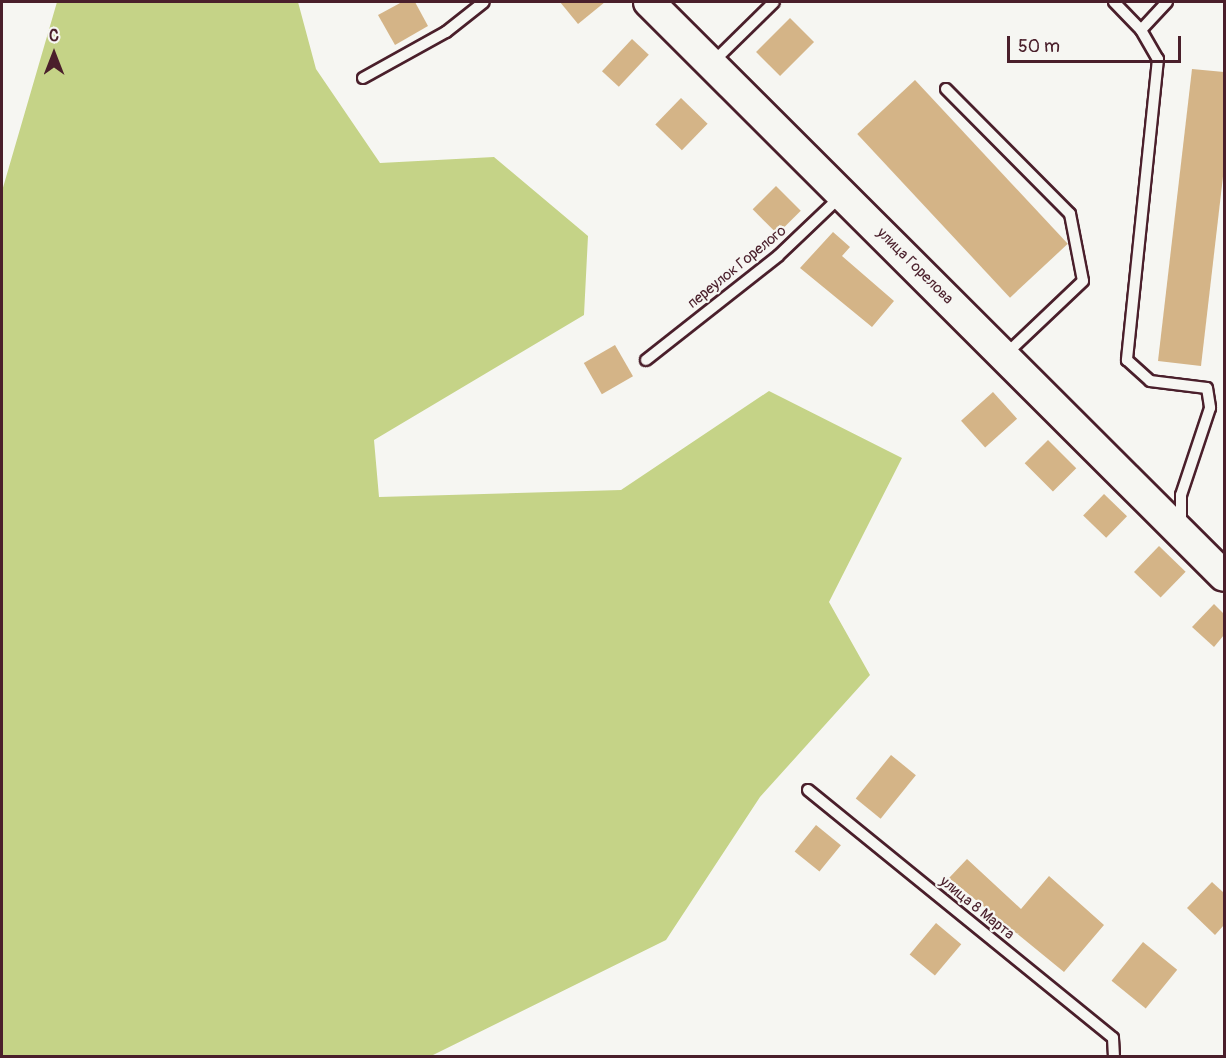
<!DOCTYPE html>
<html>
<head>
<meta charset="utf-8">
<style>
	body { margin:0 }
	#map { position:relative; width:1226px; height:1058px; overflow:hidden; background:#f6f6f2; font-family:Pangolin,sans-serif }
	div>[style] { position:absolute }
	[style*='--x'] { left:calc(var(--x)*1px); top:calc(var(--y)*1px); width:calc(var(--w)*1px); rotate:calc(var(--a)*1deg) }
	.green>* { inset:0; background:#c5d387 }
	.building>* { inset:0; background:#d4b487; transform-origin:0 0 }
	.roads { filter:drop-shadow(2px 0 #4a1f2b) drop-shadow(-2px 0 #4a1f2b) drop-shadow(0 2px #4a1f2b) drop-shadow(0 -2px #4a1f2b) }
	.lane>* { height:10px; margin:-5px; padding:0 5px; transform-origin:5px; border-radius:5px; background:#f6f6f2 }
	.secondary>* { height:30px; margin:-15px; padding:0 15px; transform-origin:15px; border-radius:15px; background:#f6f6f2 }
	span { translate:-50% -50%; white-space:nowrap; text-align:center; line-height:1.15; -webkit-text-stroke:4.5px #f6f6f2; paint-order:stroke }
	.street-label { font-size:15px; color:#4a1f2b }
	.frame { position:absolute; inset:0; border:3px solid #4a1f2b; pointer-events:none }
	.north { position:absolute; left:24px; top:24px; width:60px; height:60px; -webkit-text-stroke:4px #f6f6f2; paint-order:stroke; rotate:0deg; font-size:16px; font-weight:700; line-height:24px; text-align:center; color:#4a1f2b }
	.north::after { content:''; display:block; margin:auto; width:21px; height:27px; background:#4a1f2b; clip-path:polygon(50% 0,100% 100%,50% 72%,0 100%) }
	.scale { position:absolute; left:1007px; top:36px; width:174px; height:27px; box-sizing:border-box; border:3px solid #4a1f2b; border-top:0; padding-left:8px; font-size:18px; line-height:21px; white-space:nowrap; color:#4a1f2b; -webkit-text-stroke:4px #f6f6f2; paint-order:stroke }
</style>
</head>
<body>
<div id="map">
	<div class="green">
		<div style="clip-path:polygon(57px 2px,298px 2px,316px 69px,380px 163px,494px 157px,588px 236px,584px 315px,374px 440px,379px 497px,621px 490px,769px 391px,902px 458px,829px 602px,870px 675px,760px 797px,666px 940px,431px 1056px,2px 1056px,2px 191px)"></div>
	</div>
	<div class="building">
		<div style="clip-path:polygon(402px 2px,415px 2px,428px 26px,395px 45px,378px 15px)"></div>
		<div style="clip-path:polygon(560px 2px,605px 2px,578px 24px)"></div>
		<div style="left:790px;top:18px;width:34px;height:48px;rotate:45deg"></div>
		<div style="left:632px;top:39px;width:23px;height:44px;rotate:43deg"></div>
		<div style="clip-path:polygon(1192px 69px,1224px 72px,1224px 168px,1201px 366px,1158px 361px)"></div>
		<div style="left:915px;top:80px;width:224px;height:79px;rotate:47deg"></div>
		<div style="left:681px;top:98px;width:37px;height:37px;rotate:44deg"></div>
		<div style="left:776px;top:186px;width:35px;height:33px;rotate:45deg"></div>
		<div style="clip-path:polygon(833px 232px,850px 247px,842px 256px,894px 301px,872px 327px,800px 268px)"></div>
		<div style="left:615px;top:345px;width:36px;height:36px;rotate:60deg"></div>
		<div style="left:993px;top:392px;width:36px;height:43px;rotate:48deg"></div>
		<div style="left:1048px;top:440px;width:40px;height:33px;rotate:45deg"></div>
		<div style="left:1104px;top:494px;width:32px;height:30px;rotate:44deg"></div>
		<div style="left:1159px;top:546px;width:37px;height:36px;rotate:44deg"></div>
		<div style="clip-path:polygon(1214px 604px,1224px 614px,1224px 635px,1214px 647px,1192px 627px)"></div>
		<div style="left:891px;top:755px;width:32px;height:56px;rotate:39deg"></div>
		<div style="left:816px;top:825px;width:32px;height:34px;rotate:39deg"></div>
		<div style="clip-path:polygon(967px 859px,1021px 909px,1049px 876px,1104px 925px,1064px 972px,949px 878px)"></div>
		<div style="clip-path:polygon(1212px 882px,1224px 893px,1224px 925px,1215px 935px,1187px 908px)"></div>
		<div style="left:936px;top:923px;width:33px;height:41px;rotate:40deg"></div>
		<div style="left:1143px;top:942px;width:44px;height:50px;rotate:39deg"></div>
	</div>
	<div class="roads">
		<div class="lane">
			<div style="--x:1114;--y:2;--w:39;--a:46"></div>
			<div style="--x:1167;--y:2;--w:38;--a:133"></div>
			<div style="--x:1141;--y:30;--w:34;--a:60"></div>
			<div style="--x:1158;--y:59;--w:303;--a:95.9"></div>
			<div style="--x:1127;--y:360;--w:31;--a:42"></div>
			<div style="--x:1150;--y:381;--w:57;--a:7"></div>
			<div style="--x:1207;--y:388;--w:20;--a:81"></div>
			<div style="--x:1210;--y:408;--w:92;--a:108.4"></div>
			<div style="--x:1181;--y:495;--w:30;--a:90"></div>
			<div style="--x:711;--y:64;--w:88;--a:-44.5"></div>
			<div style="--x:363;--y:78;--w:95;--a:-29"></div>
			<div style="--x:446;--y:32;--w:48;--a:-38.3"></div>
			<div style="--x:946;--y:89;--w:176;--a:45.2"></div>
			<div style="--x:1070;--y:214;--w:68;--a:79"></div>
			<div style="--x:1083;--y:281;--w:108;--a:136.5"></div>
			<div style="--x:646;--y:360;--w:168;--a:-38.2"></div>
			<div style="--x:778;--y:256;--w:87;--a:-43.6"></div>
			<div style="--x:808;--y:790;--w:393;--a:39.1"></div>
			<div style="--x:1113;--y:1038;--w:18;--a:87"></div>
		</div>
		<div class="secondary">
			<div style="--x:649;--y:2;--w:812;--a:44.95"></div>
		</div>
	</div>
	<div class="street-label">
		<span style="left:915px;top:266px;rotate:45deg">улица Горелова</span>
		<span style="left:737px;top:267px;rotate:-39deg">переулок Горелого</span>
		<span style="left:977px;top:908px;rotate:39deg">улица 8 Марта</span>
	</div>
	<div class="frame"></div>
	<div class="north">С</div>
	<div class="scale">50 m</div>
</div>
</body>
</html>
